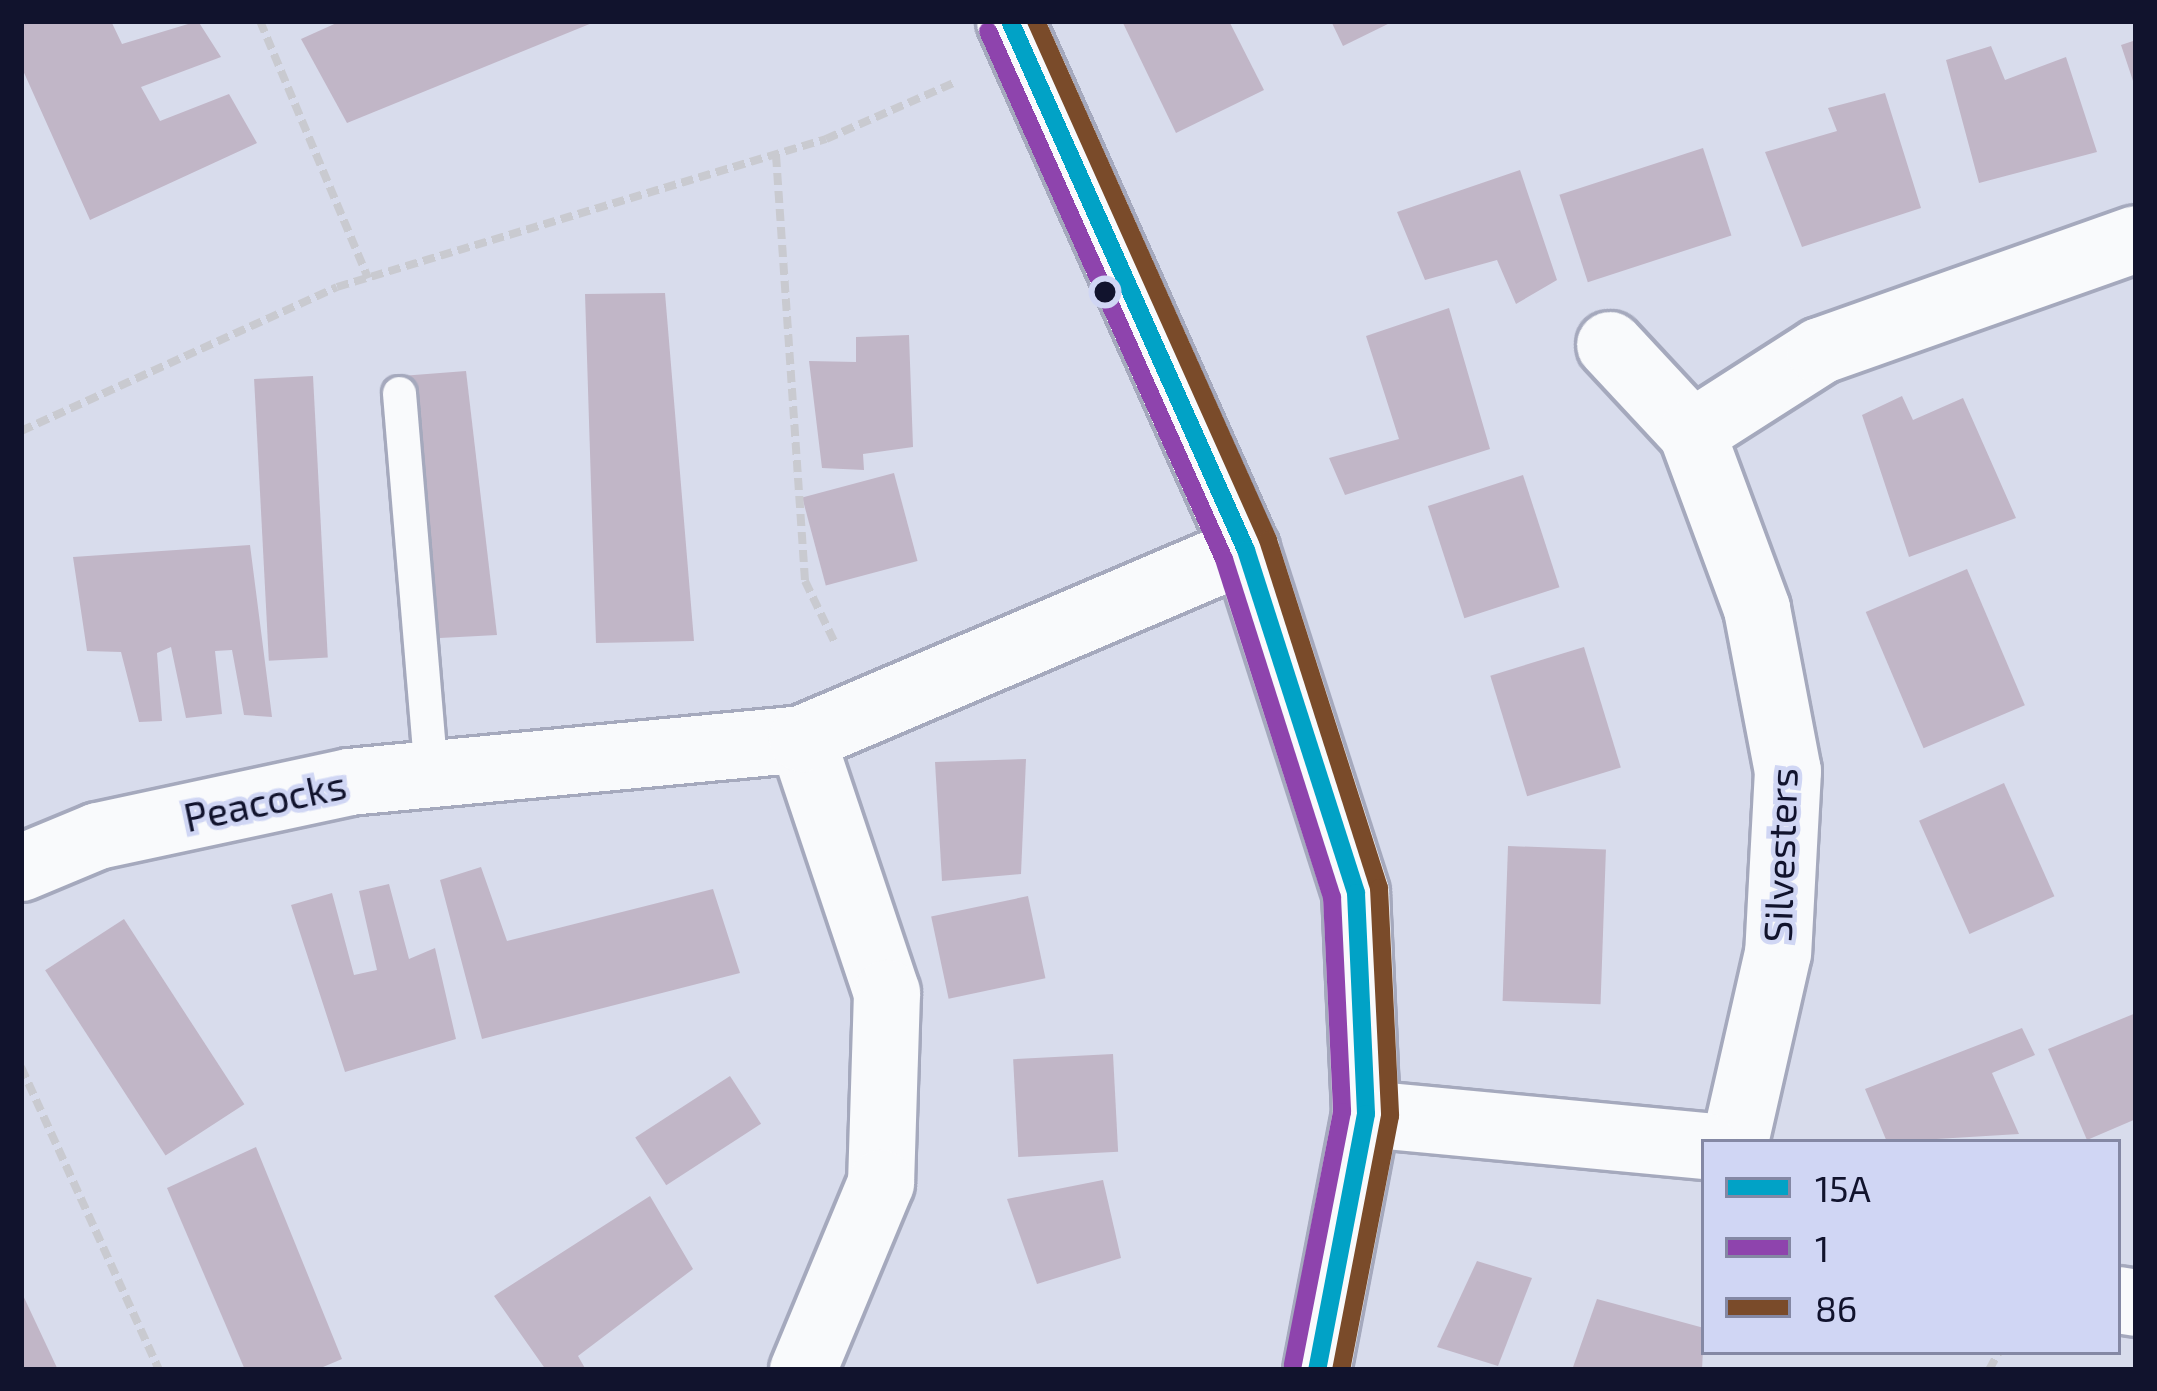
<!DOCTYPE html>
<html>
<head>
<meta charset="utf-8">
<style>
	body { margin:0 }
	#map { position:relative; width:2157px; height:1391px; overflow:hidden; background:#d8dcec; font-family:"Exo 2",sans-serif }
	div>[style] { position:absolute }
	[style*='--x'] { left:calc(var(--x)*1px); top:calc(var(--y)*1px); width:calc(var(--w)*1px); rotate:calc(var(--a)*1deg) }
	.building>* { inset:0; background:#c1b6c7; transform-origin:0 0 }
	.path>* { height:8px; margin-top:-4px; transform-origin:0; background:repeating-linear-gradient(90deg,#c9cad0 0 12px,transparent 0 18px) }
	.roads { filter:drop-shadow(3px 0 #a5a9bd) drop-shadow(-3px 0 #a5a9bd) drop-shadow(0 3px #a5a9bd) drop-shadow(0 -3px #a5a9bd) }
	.lane>* { height:33px; margin:-16.5px; padding:0 16.5px; transform-origin:16.5px; border-radius:16.5px; background:#f9fafc }
	.street>* { height:66px; margin:-33px; padding:0 33px; transform-origin:33px; border-radius:33px; background:#f9fafc }
	.bus-1>* { height:18px; margin:-9px; padding:0 9px; transform-origin:9px; border-radius:9px; background:#01a2c6 }
	.bus-2>* { height:18px; margin:-9px; padding:0 9px; transform-origin:9px; border-radius:9px; background:#8e44ad }
	.bus-3>* { height:18px; margin:-9px; padding:0 9px; transform-origin:9px; border-radius:9px; background:#7a4b2a }
	.dots>* { width:33px; height:33px; translate:-50% -50%; box-sizing:border-box; border:6px solid #d0d6f4; border-radius:50% }
	span { translate:-50% -50%; white-space:nowrap; text-align:center; line-height:1.15; -webkit-text-stroke:9px #d0d6f4; paint-order:stroke }
	.street-label { font-size:39px; color:#11132d }
	.frame { position:absolute; inset:0; border:24px solid #11132d; pointer-events:none }
	.legend { position:absolute; left:1701px; top:1139px; width:420px; height:216px; box-sizing:border-box; background:#d0d6f4; border:3px solid #8488a4; margin:0; padding:15px 21px; list-style:none; font-size:36px; color:#11132d }
	.legend li { display:flex; align-items:center; gap:24px; height:60px }
	.legend b { width:60px; border:3px solid #8488a4 }
</style>
</head>
<body>
<div id="map">
	<div class="building">
		<div style="clip-path:polygon(21px 21px,111px 21px,122px 44px,198px 21px,221px 57px,141px 87px,160px 121px,229px 94px,257px 143px,90px 220px,21px 66px)"></div>
		<div style="clip-path:polygon(341px 21px,597px 21px,347px 123px,301px 39px)"></div>
		<div style="clip-path:polygon(1122px 21px,1229px 21px,1264px 90px,1176px 133px)"></div>
		<div style="clip-path:polygon(1331px 21px,1394px 21px,1343px 46px)"></div>
		<div style="clip-path:polygon(2136px 40px,2136px 87px,2135px 87px,2121px 45px)"></div>
		<div style="clip-path:polygon(1991px 46px,2005px 80px,2066px 57px,2097px 152px,1979px 183px,1946px 60px)"></div>
		<div style="clip-path:polygon(1885px 93px,1921px 208px,1802px 247px,1765px 152px,1837px 131px,1828px 108px)"></div>
		<div style="left:1703px;top:148px;width:92px;height:151px;rotate:72deg"></div>
		<div style="clip-path:polygon(1520px 170px,1557px 280px,1516px 304px,1497px 260px,1425px 280px,1397px 212px)"></div>
		<div style="clip-path:polygon(665px 293px,694px 641px,596px 643px,585px 294px)"></div>
		<div style="clip-path:polygon(1449px 308px,1490px 449px,1345px 495px,1329px 458px,1399px 439px,1366px 336px)"></div>
		<div style="clip-path:polygon(909px 335px,913px 447px,863px 454px,864px 470px,822px 468px,809px 361px,856px 362px,856px 337px)"></div>
		<div style="clip-path:polygon(466px 371px,497px 635px,421px 639px,401px 376px)"></div>
		<div style="left:313px;top:376px;width:282px;height:59px;rotate:87deg"></div>
		<div style="clip-path:polygon(1902px 396px,1913px 420px,1963px 398px,2016px 518px,1909px 557px,1862px 415px)"></div>
		<div style="left:894px;top:473px;width:91px;height:95px;rotate:75deg"></div>
		<div style="left:1523px;top:475px;width:118px;height:100px;rotate:72deg"></div>
		<div style="clip-path:polygon(250px 545px,272px 717px,244px 715px,232px 650px,215px 651px,222px 714px,186px 718px,171px 647px,157px 653px,162px 721px,139px 722px,121px 652px,87px 651px,73px 557px)"></div>
		<div style="left:1967px;top:569px;width:148px;height:110px;rotate:67deg"></div>
		<div style="left:1584px;top:647px;width:126px;height:98px;rotate:73deg"></div>
		<div style="clip-path:polygon(1026px 759px,1021px 874px,942px 881px,935px 762px)"></div>
		<div style="left:2004px;top:783px;width:124px;height:93px;rotate:66deg"></div>
		<div style="left:1508px;top:846px;width:98px;height:155px;rotate:2deg"></div>
		<div style="clip-path:polygon(481px 867px,507px 941px,713px 889px,740px 973px,482px 1039px,440px 880px)"></div>
		<div style="clip-path:polygon(389px 884px,409px 959px,435px 948px,456px 1039px,345px 1072px,291px 905px,332px 893px,354px 975px,377px 970px,359px 891px)"></div>
		<div style="left:1028px;top:896px;width:84px;height:99px;rotate:78deg"></div>
		<div style="left:124px;top:919px;width:221px;height:94px;rotate:57deg"></div>
		<div style="clip-path:polygon(2136px 1013px,2136px 1119px,2087px 1140px,2048px 1049px)"></div>
		<div style="clip-path:polygon(2022px 1028px,2035px 1055px,1992px 1073px,2019px 1134px,1887px 1142px,1865px 1089px)"></div>
		<div style="left:1113px;top:1054px;width:98px;height:100px;rotate:87deg"></div>
		<div style="left:730px;top:1076px;width:57px;height:113px;rotate:57deg"></div>
		<div style="clip-path:polygon(256px 1147px,342px 1359px,316px 1370px,245px 1370px,167px 1188px)"></div>
		<div style="clip-path:polygon(1103px 1180px,1121px 1258px,1037px 1284px,1007px 1199px)"></div>
		<div style="clip-path:polygon(650px 1196px,693px 1269px,578px 1356px,586px 1370px,546px 1370px,494px 1296px)"></div>
		<div style="clip-path:polygon(1477px 1261px,1532px 1278px,1498px 1366px,1437px 1347px)"></div>
		<div style="clip-path:polygon(21px 1291px,58px 1370px,21px 1370px)"></div>
		<div style="clip-path:polygon(1597px 1299px,1704px 1328px,1702px 1370px,1572px 1370px)"></div>
	</div>
	<div class="path">
		<div style="--x:260;--y:21;--w:279;--a:67.2"></div>
		<div style="--x:776;--y:155;--w:427;--a:86.1"></div>
		<div style="--x:805;--y:581;--w:69;--a:64.2"></div>
		<div style="--x:21;--y:431;--w:347;--a:-24.5"></div>
		<div style="--x:337;--y:287;--w:511;--a:-16.84"></div>
		<div style="--x:826;--y:139;--w:142;--a:-23.7"></div>
		<div style="--x:21;--y:1067;--w:333;--a:65.5"></div>
		<div style="--x:1989;--y:1370;--w:21;--a:-61"></div>
	</div>
	<div class="roads">
		<div class="lane">
			<div style="--x:399;--y:393;--w:382;--a:85.2"></div>
		</div>
		<div class="street">
			<div style="--x:1010;--y:21;--w:579;--a:65.96"></div>
			<div style="--x:1246;--y:550;--w:360;--a:72.2"></div>
			<div style="--x:1356;--y:893;--w:221;--a:87.4"></div>
			<div style="--x:1366;--y:1114;--w:261;--a:100.8"></div>
			<div style="--x:1610;--y:345;--w:120;--a:47"></div>
			<div style="--x:1692;--y:433;--w:188;--a:69.7"></div>
			<div style="--x:1757;--y:609;--w:165;--a:79.2"></div>
			<div style="--x:1788;--y:771;--w:182;--a:93.1"></div>
			<div style="--x:1778;--y:953;--w:194;--a:102.8"></div>
			<div style="--x:1692;--y:433;--w:152;--a:-32.6"></div>
			<div style="--x:1820;--y:351;--w:335;--a:-19.5"></div>
			<div style="--x:802;--y:739;--w:268;--a:71.5"></div>
			<div style="--x:887;--y:993;--w:190;--a:91.8"></div>
			<div style="--x:881;--y:1183;--w:203;--a:112.6"></div>
			<div style="--x:21;--y:868;--w:83;--a:-22.6"></div>
			<div style="--x:98;--y:836;--w:257;--a:-12.1"></div>
			<div style="--x:349;--y:782;--w:455;--a:-5.4"></div>
			<div style="--x:802;--y:739;--w:483;--a:-23.1"></div>
			<div style="--x:1366;--y:1114;--w:340;--a:5.4"></div>
			<div style="--x:2118;--y:1300;--w:18;--a:9"></div>
		</div>
	</div>
	<div class="bus-1">
		<div style="--x:1010;--y:21;--w:579;--a:65.96"></div>
		<div style="--x:1246;--y:550;--w:360;--a:72.2"></div>
		<div style="--x:1356;--y:893;--w:221;--a:87.4"></div>
		<div style="--x:1366;--y:1114;--w:261;--a:100.8"></div>
	</div>
	<div class="bus-2">
		<div style="--x:988;--y:31;--w:578;--a:65.92"></div>
		<div style="--x:1224;--y:559;--w:355;--a:72.3"></div>
		<div style="--x:1332;--y:897;--w:215;--a:87.3"></div>
		<div style="--x:1342;--y:1112;--w:258;--a:101"></div>
	</div>
	<div class="bus-3">
		<div style="--x:1036;--y:21;--w:568;--a:65.91"></div>
		<div style="--x:1268;--y:540;--w:365;--a:72.3"></div>
		<div style="--x:1379;--y:888;--w:228;--a:87.2"></div>
		<div style="--x:1390;--y:1116;--w:259;--a:100.9"></div>
	</div>
	<div class="dots">
		<div style="left:1105px;top:292px;background:#11132d"></div>
	</div>
	<div class="street-label">
		<span style="left:265px;top:801px;rotate:-12deg">Peacocks</span>
		<span style="left:1780px;top:855px;rotate:-88deg">Silvesters</span>
	</div>
	<div class="frame"></div>
	<ul class="legend">
	<li><b style="height:15px;background:#01a2c6"></b>15A</li>
	<li><b style="height:15px;background:#8e44ad"></b>1</li>
	<li><b style="height:15px;background:#7a4b2a"></b>86</li>
	</ul>
</div>
</body>
</html>
